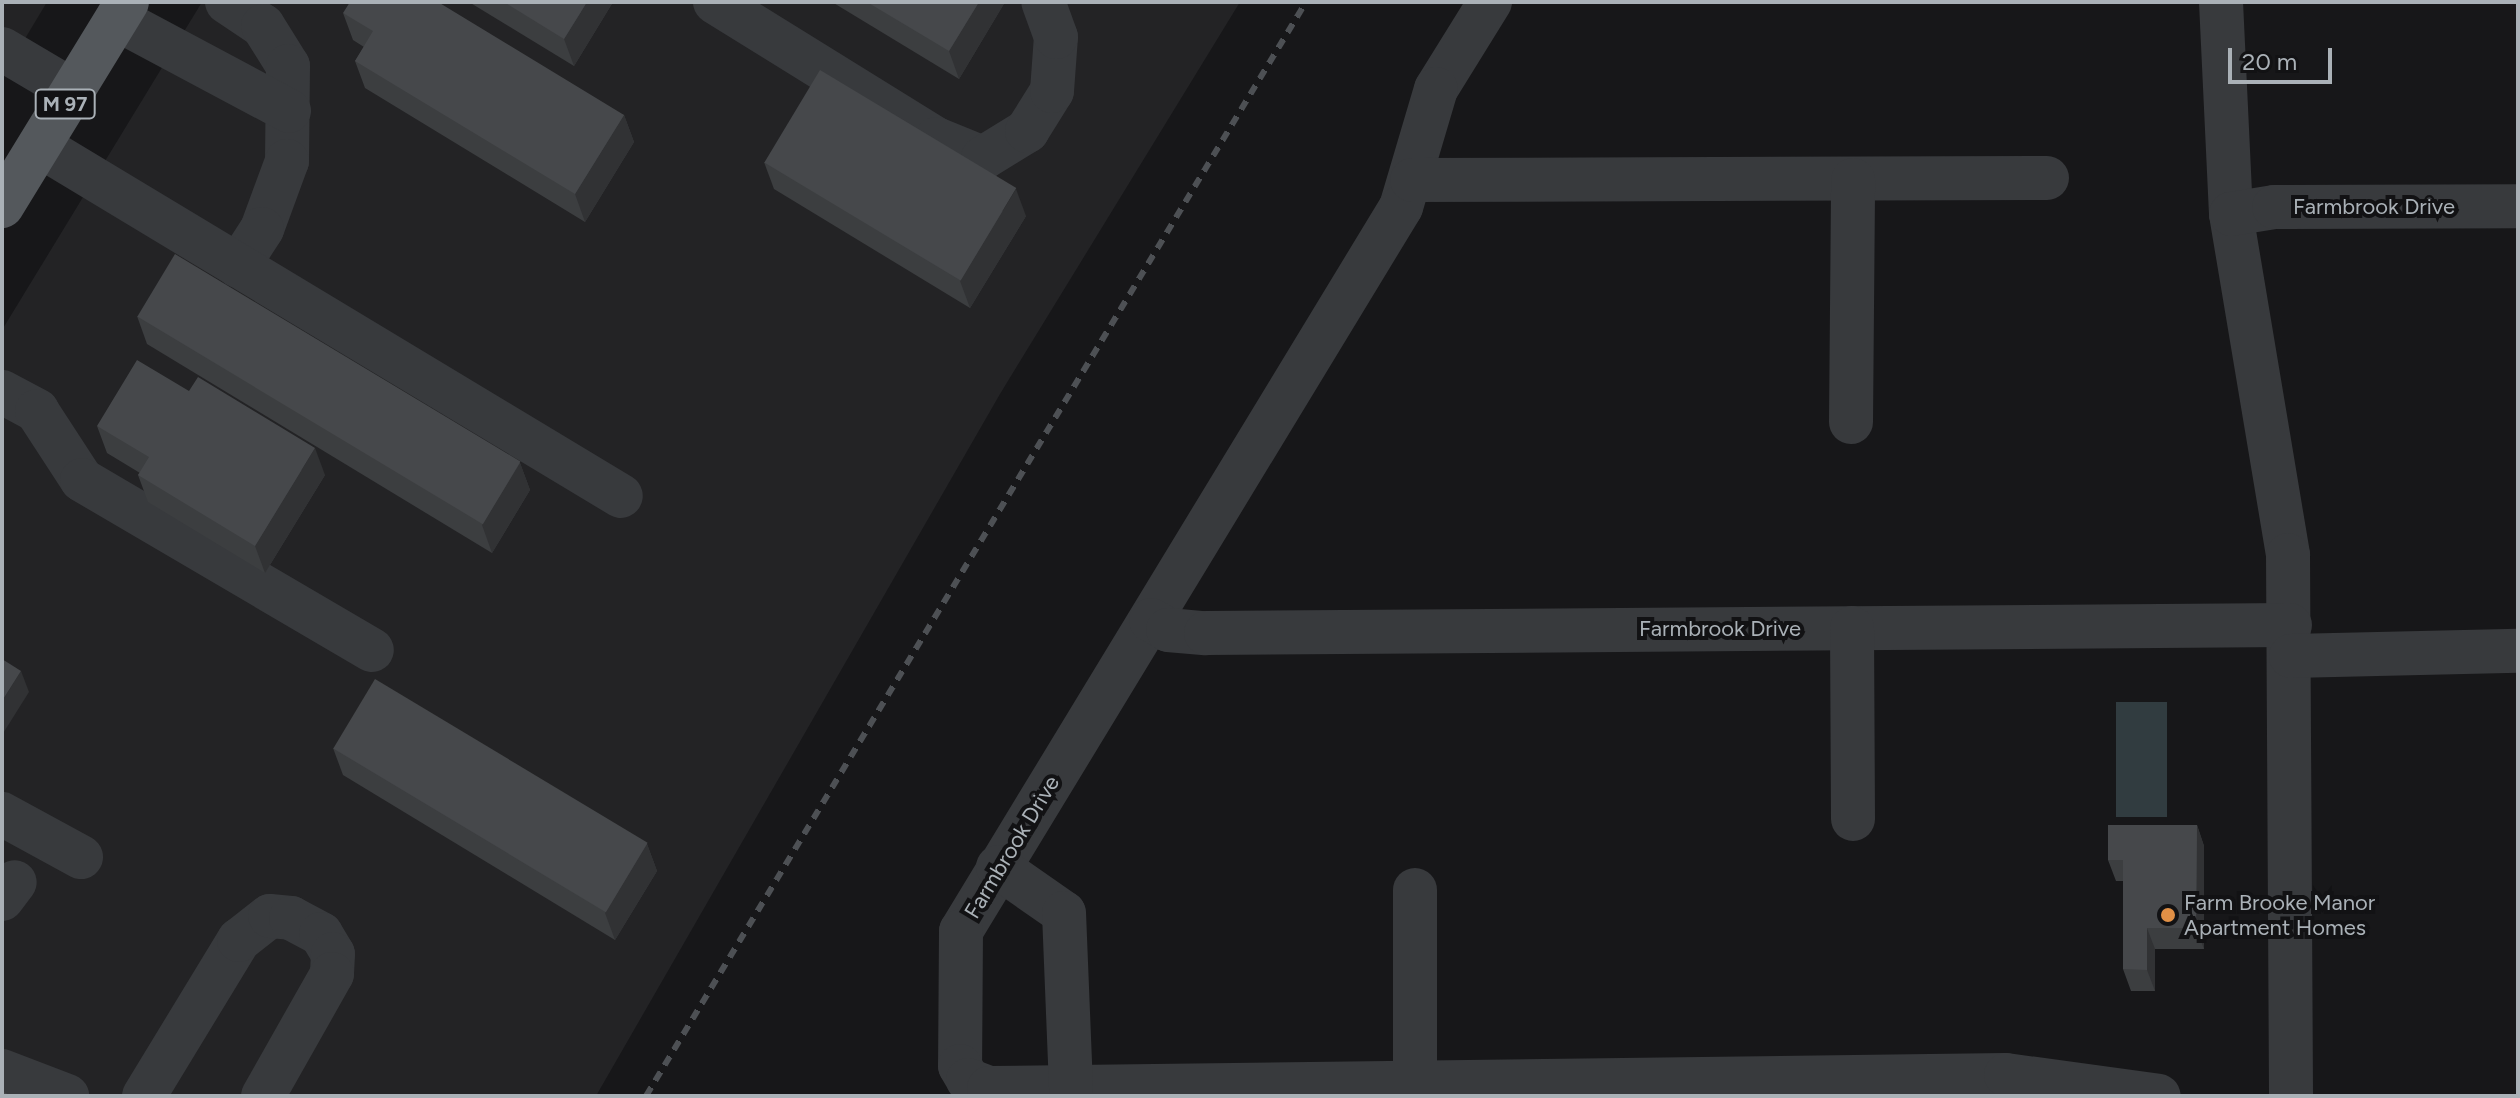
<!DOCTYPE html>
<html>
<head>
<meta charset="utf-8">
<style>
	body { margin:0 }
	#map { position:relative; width:2520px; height:1098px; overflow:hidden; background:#171719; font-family:Figtree,sans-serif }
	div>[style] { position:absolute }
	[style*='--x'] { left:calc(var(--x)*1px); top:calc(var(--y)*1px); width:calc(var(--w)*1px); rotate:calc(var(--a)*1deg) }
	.built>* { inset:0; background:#232325 }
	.water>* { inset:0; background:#313c40; transform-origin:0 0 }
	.minor>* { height:44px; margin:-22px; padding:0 22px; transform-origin:22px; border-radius:22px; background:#383a3d }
	.major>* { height:44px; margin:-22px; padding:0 22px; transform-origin:22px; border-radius:22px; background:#54585c }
	.rail>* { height:6px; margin-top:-3px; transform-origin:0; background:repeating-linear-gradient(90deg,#4d5054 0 10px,transparent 0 18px) }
	.wall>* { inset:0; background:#3c3e40 }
	.shaded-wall>* { inset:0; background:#313234 }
	.building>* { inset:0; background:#46484b; transform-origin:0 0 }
	.dots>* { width:22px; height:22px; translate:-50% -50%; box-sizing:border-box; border:4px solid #121214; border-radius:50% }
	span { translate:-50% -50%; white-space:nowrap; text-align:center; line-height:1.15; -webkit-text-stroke:8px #121214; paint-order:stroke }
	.shield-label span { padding:2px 6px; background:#121214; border:2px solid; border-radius:6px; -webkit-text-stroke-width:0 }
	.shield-label { font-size:20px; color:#aab1b7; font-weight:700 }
	.street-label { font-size:22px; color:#aab1b7 }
	.poi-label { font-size:22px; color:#aab1b7 }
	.left { translate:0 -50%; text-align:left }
	.frame { position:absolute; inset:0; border:4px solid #aab1b7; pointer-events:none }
	.scale { position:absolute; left:2228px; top:48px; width:104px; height:36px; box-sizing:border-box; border:4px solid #aab1b7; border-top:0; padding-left:10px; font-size:24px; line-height:28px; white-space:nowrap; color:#aab1b7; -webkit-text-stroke:6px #121214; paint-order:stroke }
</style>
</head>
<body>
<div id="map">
	<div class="built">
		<div style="clip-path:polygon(2px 2px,47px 2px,2px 77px)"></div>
		<div style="clip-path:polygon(202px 2px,1240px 2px,1000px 394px,596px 1096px,2px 1096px,2px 330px)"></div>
	</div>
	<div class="water">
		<div style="left:2116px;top:702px;width:51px;height:115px"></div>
	</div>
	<div class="minor">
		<div style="--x:227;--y:2;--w:43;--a:33.7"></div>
		<div style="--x:263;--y:26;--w:47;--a:58"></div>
		<div style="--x:288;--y:66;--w:95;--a:90.6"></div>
		<div style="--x:287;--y:161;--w:72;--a:110.2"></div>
		<div style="--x:262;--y:229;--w:44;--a:123"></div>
		<div style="--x:715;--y:2;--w:260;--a:31.8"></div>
		<div style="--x:936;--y:139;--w:51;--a:22"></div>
		<div style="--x:983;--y:158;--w:52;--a:-31.5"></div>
		<div style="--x:1027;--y:131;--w:47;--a:-58"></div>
		<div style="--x:1052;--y:91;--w:54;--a:-85.8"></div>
		<div style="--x:1056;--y:37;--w:37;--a:-110"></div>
		<div style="--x:1490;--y:2;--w:102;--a:121.8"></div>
		<div style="--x:1436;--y:89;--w:123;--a:106.5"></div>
		<div style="--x:1401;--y:207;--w:847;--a:121.29"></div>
		<div style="--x:961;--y:931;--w:135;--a:90.4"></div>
		<div style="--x:960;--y:1066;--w:16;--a:60"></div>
		<div style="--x:968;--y:1080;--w:22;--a:21"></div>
		<div style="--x:989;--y:1088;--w:1017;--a:-0.73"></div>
		<div style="--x:2006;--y:1075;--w:154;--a:7.8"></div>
		<div style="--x:2221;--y:2;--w:212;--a:87.3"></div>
		<div style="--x:2231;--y:214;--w:346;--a:80.5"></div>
		<div style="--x:2288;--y:555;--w:541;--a:89.68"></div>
		<div style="--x:117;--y:19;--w:195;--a:28.1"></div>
		<div style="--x:2;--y:49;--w:82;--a:30.6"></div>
		<div style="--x:40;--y:146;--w:678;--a:31.07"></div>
		<div style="--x:1412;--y:180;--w:635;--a:-0.18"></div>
		<div style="--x:2231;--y:214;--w:44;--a:-9.2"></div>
		<div style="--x:2274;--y:207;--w:244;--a:-0.2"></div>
		<div style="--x:2;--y:392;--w:40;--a:28"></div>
		<div style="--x:37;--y:411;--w:82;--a:56.9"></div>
		<div style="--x:82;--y:480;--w:336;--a:30.4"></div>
		<div style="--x:1851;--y:422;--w:242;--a:-89.5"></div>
		<div style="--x:1151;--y:620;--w:20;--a:30"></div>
		<div style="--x:1168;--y:630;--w:38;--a:5"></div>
		<div style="--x:1206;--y:633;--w:1084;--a:-0.42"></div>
		<div style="--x:1852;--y:628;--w:191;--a:89.7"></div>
		<div style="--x:2291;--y:656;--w:227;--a:-1.3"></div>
		<div style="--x:2;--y:814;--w:90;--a:28.6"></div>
		<div style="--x:998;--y:867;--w:80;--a:34.9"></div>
		<div style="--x:1064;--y:913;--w:174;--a:87.7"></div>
		<div style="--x:2;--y:899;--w:21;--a:-53"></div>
		<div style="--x:2;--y:1071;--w:70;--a:21"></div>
		<div style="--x:144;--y:1096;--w:183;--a:-58.7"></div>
		<div style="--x:239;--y:940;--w:39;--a:-38"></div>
		<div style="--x:270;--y:916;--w:21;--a:5"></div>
		<div style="--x:291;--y:918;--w:34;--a:28"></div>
		<div style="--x:321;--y:934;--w:23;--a:59"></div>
		<div style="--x:333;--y:954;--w:20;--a:93"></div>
		<div style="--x:332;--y:974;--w:140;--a:119.5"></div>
		<div style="--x:1415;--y:1096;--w:206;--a:-90"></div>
	</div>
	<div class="major">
		<div style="--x:2;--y:206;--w:239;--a:-58.5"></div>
	</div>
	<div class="rail">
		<div style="--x:646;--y:1096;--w:1278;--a:-58.9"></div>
	</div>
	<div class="wall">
		<div style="clip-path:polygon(469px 2px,613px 2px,574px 66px)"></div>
		<div style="clip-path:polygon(832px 2px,1005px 2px,959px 79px)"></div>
		<div style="clip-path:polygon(343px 13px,624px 115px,634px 142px,585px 222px,365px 88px,355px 61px,364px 47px,353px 40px)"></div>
		<div style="clip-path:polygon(764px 162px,1026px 216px,970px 308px,774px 189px)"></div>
		<div style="clip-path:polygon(137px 316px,520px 463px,530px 490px,492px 553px,147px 344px)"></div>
		<div style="clip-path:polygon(97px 426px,325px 475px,265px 573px,148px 502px,138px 475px,140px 473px,107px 453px)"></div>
		<div style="clip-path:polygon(333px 748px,647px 844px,657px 871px,615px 940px,343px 775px)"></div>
		<div style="clip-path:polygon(2197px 825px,2204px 846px,2204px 949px,2155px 949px,2155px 991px,2131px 991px,2123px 969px,2123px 881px,2116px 881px,2108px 860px)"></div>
	</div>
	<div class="shaded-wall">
		<div style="clip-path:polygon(587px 2px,613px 2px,574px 66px,564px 39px)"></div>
		<div style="clip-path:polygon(979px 2px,1005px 2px,959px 79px,949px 51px)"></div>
		<div style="clip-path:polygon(624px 115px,634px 142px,585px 222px,575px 194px)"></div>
		<div style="clip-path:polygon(1016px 189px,1026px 216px,970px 308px,960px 281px)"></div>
		<div style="clip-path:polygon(315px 448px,325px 475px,265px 573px,255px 546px)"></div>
		<div style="clip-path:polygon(520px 463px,530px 490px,492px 553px,482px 525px)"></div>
		<div style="clip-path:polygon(21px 671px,29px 692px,2px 735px,2px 701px)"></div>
		<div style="clip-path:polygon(2197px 825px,2204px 846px,2204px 949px,2196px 928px)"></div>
		<div style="clip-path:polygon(647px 844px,657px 871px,615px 940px,605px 913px)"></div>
		<div style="clip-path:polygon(2147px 928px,2155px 949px,2155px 991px,2147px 970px)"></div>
	</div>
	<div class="building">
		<div style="clip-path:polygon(350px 2px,438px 2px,624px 115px,575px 194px,355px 61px,373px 31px,343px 13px)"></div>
		<div style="clip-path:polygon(504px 2px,587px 2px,564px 39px)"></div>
		<div style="clip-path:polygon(867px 2px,979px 2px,949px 51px)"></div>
		<div style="left:820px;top:70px;width:229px;height:108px;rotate:31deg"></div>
		<div style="left:175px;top:254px;width:403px;height:73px;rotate:31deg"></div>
		<div style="clip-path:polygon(137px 360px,189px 391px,198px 377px,315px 448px,255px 546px,138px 475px,149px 457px,97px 426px)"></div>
		<div style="clip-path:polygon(2px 659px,21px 671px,2px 701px)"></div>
		<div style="left:375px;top:679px;width:318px;height:81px;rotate:31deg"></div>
		<div style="clip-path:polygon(2108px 825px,2197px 825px,2196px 928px,2147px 928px,2147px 970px,2123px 969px,2123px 860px,2108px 860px)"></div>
		<div style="clip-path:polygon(2px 1091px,11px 1096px,2px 1096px)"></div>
	</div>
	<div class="dots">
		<div style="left:2168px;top:915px;background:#e19046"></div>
	</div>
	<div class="shield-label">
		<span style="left:65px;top:104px">M 97</span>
	</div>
	<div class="street-label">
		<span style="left:2374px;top:207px">Farmbrook Drive</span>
		<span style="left:1720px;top:629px">Farmbrook Drive</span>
		<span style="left:1012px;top:847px;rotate:-59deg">Farmbrook Drive</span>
	</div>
	<div class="poi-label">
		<span class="left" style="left:2184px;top:915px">Farm Brooke Manor<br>Apartment Homes</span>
	</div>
	<div class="frame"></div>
	<div class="scale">20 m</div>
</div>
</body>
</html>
